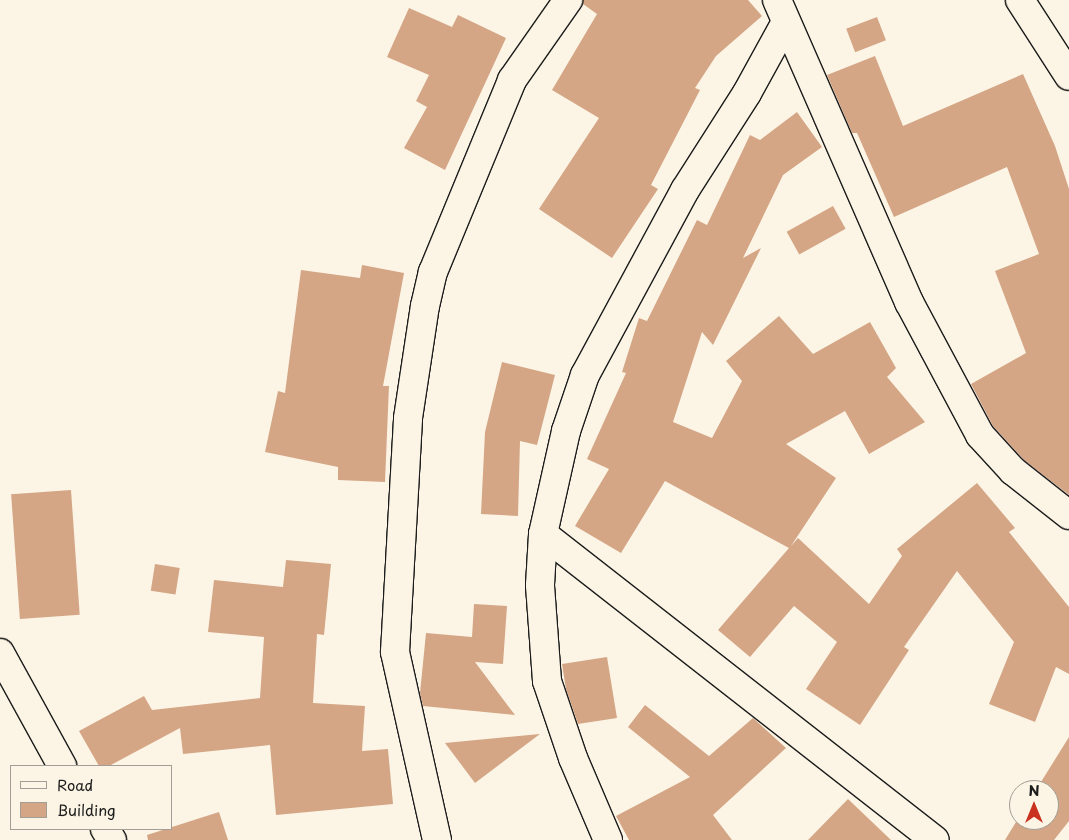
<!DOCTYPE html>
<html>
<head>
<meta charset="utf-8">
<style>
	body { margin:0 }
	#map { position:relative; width:1069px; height:840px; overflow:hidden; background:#fcf5e5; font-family:"Playpen Sans",sans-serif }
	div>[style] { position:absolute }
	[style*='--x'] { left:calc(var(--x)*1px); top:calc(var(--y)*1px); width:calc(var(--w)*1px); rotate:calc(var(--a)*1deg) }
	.building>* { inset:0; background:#d4a686; transform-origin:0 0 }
	.roads { filter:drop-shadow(1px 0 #1c1c1c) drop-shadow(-1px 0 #1c1c1c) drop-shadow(0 1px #1c1c1c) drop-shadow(0 -1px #1c1c1c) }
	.minor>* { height:28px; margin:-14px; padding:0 14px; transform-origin:14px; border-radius:14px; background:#fcf5e5 }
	span { translate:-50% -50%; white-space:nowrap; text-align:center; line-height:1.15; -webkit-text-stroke:5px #fcf5e5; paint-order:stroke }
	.legend { position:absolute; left:10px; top:765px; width:162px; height:65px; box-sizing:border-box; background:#fcf5e5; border:1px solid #a29e95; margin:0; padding:6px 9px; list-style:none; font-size:15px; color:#1c1c1c }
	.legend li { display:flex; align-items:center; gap:10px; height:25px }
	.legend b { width:25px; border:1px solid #a29e95 }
	.north { position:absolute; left:1009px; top:780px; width:50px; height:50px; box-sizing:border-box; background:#fcf5e5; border:1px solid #a29e95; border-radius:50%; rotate:0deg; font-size:14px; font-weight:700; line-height:20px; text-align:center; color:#1c1c1c }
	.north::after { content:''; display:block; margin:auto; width:18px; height:22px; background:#c8321e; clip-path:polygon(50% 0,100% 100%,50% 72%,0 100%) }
</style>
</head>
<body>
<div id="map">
	<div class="building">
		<div style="clip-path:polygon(583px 0,748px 0,762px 16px,716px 56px,695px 88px,700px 90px,651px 185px,658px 189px,612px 258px,539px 209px,599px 118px,552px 90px,597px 14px,583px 4px)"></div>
		<div style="clip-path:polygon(409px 8px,452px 27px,458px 15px,506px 38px,445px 170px,404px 148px,427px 107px,416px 101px,429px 75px,387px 57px)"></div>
		<div style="left:877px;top:17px;width:25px;height:33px;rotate:69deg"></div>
		<div style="clip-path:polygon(875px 56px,903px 126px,1023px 74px,1055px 146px,1069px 189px,1069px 495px,1024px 460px,993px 426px,971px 384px,1026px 353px,995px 271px,1039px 254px,1007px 167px,894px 217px,857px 133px,852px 133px,827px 75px)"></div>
		<div style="clip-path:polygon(797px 112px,822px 147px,783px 175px,743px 258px,761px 248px,713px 345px,702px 332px,673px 422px,712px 438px,742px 381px,726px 361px,779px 316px,813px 354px,870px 322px,896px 368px,887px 377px,925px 422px,869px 454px,845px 411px,786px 444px,836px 478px,791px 546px,798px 538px,869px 604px,902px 556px,897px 549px,977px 483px,1015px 528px,1009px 532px,1069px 607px,1069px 674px,1056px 667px,1035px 722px,989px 704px,1014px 642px,957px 571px,904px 647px,909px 650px,860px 725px,806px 689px,837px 642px,794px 606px,750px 657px,718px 630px,789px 548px,665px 481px,621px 553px,575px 526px,609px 469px,587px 459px,626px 373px,622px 372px,639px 318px,647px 321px,697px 220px,707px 225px,750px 135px,760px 140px)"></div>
		<div style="left:833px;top:206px;width:26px;height:53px;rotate:61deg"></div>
		<div style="clip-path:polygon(362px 265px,404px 273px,383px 386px,389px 386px,385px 482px,338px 480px,338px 467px,265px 452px,278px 391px,285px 393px,301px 270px,360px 278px)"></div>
		<div style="clip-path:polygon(502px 362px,555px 375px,537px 445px,520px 441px,518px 516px,481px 514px,485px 432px)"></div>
		<div style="left:71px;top:490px;width:125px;height:60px;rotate:86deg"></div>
		<div style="clip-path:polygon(286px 560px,331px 564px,324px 635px,317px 634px,313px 703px,365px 706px,362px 751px,388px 749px,393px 804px,276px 815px,270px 745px,183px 754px,180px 728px,109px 766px,99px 766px,79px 731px,144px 696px,152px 710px,260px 698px,264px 637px,208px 632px,214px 580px,283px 587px)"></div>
		<div style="left:155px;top:564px;width:25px;height:27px;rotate:9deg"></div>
		<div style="clip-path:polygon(474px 604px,507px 606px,503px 664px,475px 662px,515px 715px,423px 706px,420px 693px,426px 633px,472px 637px)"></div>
		<div style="clip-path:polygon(607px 657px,617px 718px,578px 724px,566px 689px,562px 664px)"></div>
		<div style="clip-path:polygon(645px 705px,709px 756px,753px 718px,786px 748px,713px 815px,732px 840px,629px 840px,616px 816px,690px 777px,628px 727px)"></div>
		<div style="clip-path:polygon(540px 734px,475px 783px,445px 743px)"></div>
		<div style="clip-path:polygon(1069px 737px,1069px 821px,1054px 840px,1005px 840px,1019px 817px,1019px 820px,1049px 820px,1049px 790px,1036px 790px)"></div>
		<div style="clip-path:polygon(848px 799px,891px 840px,808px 840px)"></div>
		<div style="clip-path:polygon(219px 812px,228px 840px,148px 840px,147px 835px)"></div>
	</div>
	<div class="roads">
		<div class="minor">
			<div style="--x:777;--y:0;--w:330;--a:66.4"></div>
			<div style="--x:909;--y:302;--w:151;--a:61.9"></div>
			<div style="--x:980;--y:435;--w:49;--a:47.5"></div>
			<div style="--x:1013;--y:471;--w:71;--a:38.2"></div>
			<div style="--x:1020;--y:0;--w:90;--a:57.2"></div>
			<div style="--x:543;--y:534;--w:497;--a:38"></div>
			<div style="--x:0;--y:653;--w:129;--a:61.2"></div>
			<div style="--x:105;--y:829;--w:13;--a:58"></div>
			<div style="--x:437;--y:840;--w:193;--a:-102.6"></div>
			<div style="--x:395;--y:652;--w:234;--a:-86.8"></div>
			<div style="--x:408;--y:418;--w:113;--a:-81.4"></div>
			<div style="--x:425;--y:306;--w:35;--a:-77"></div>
			<div style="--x:433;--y:272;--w:208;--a:-67.6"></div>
			<div style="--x:512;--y:80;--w:98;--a:-55"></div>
			<div style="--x:608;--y:840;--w:89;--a:-113.1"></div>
			<div style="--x:573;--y:758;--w:81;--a:-108.7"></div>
			<div style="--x:547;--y:681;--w:96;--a:-94.2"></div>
			<div style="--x:540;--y:585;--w:51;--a:-86.6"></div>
			<div style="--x:543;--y:534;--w:106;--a:-77.4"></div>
			<div style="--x:566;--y:431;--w:59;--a:-71.3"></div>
			<div style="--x:585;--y:375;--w:210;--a:-61.6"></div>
			<div style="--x:685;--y:190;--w:115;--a:-57.4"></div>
			<div style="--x:747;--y:93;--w:81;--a:-61.2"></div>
		</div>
	</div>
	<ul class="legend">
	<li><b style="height:6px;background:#fcf5e5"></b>Road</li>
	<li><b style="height:14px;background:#d4a686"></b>Building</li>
	</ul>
	<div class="north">N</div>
</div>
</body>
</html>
